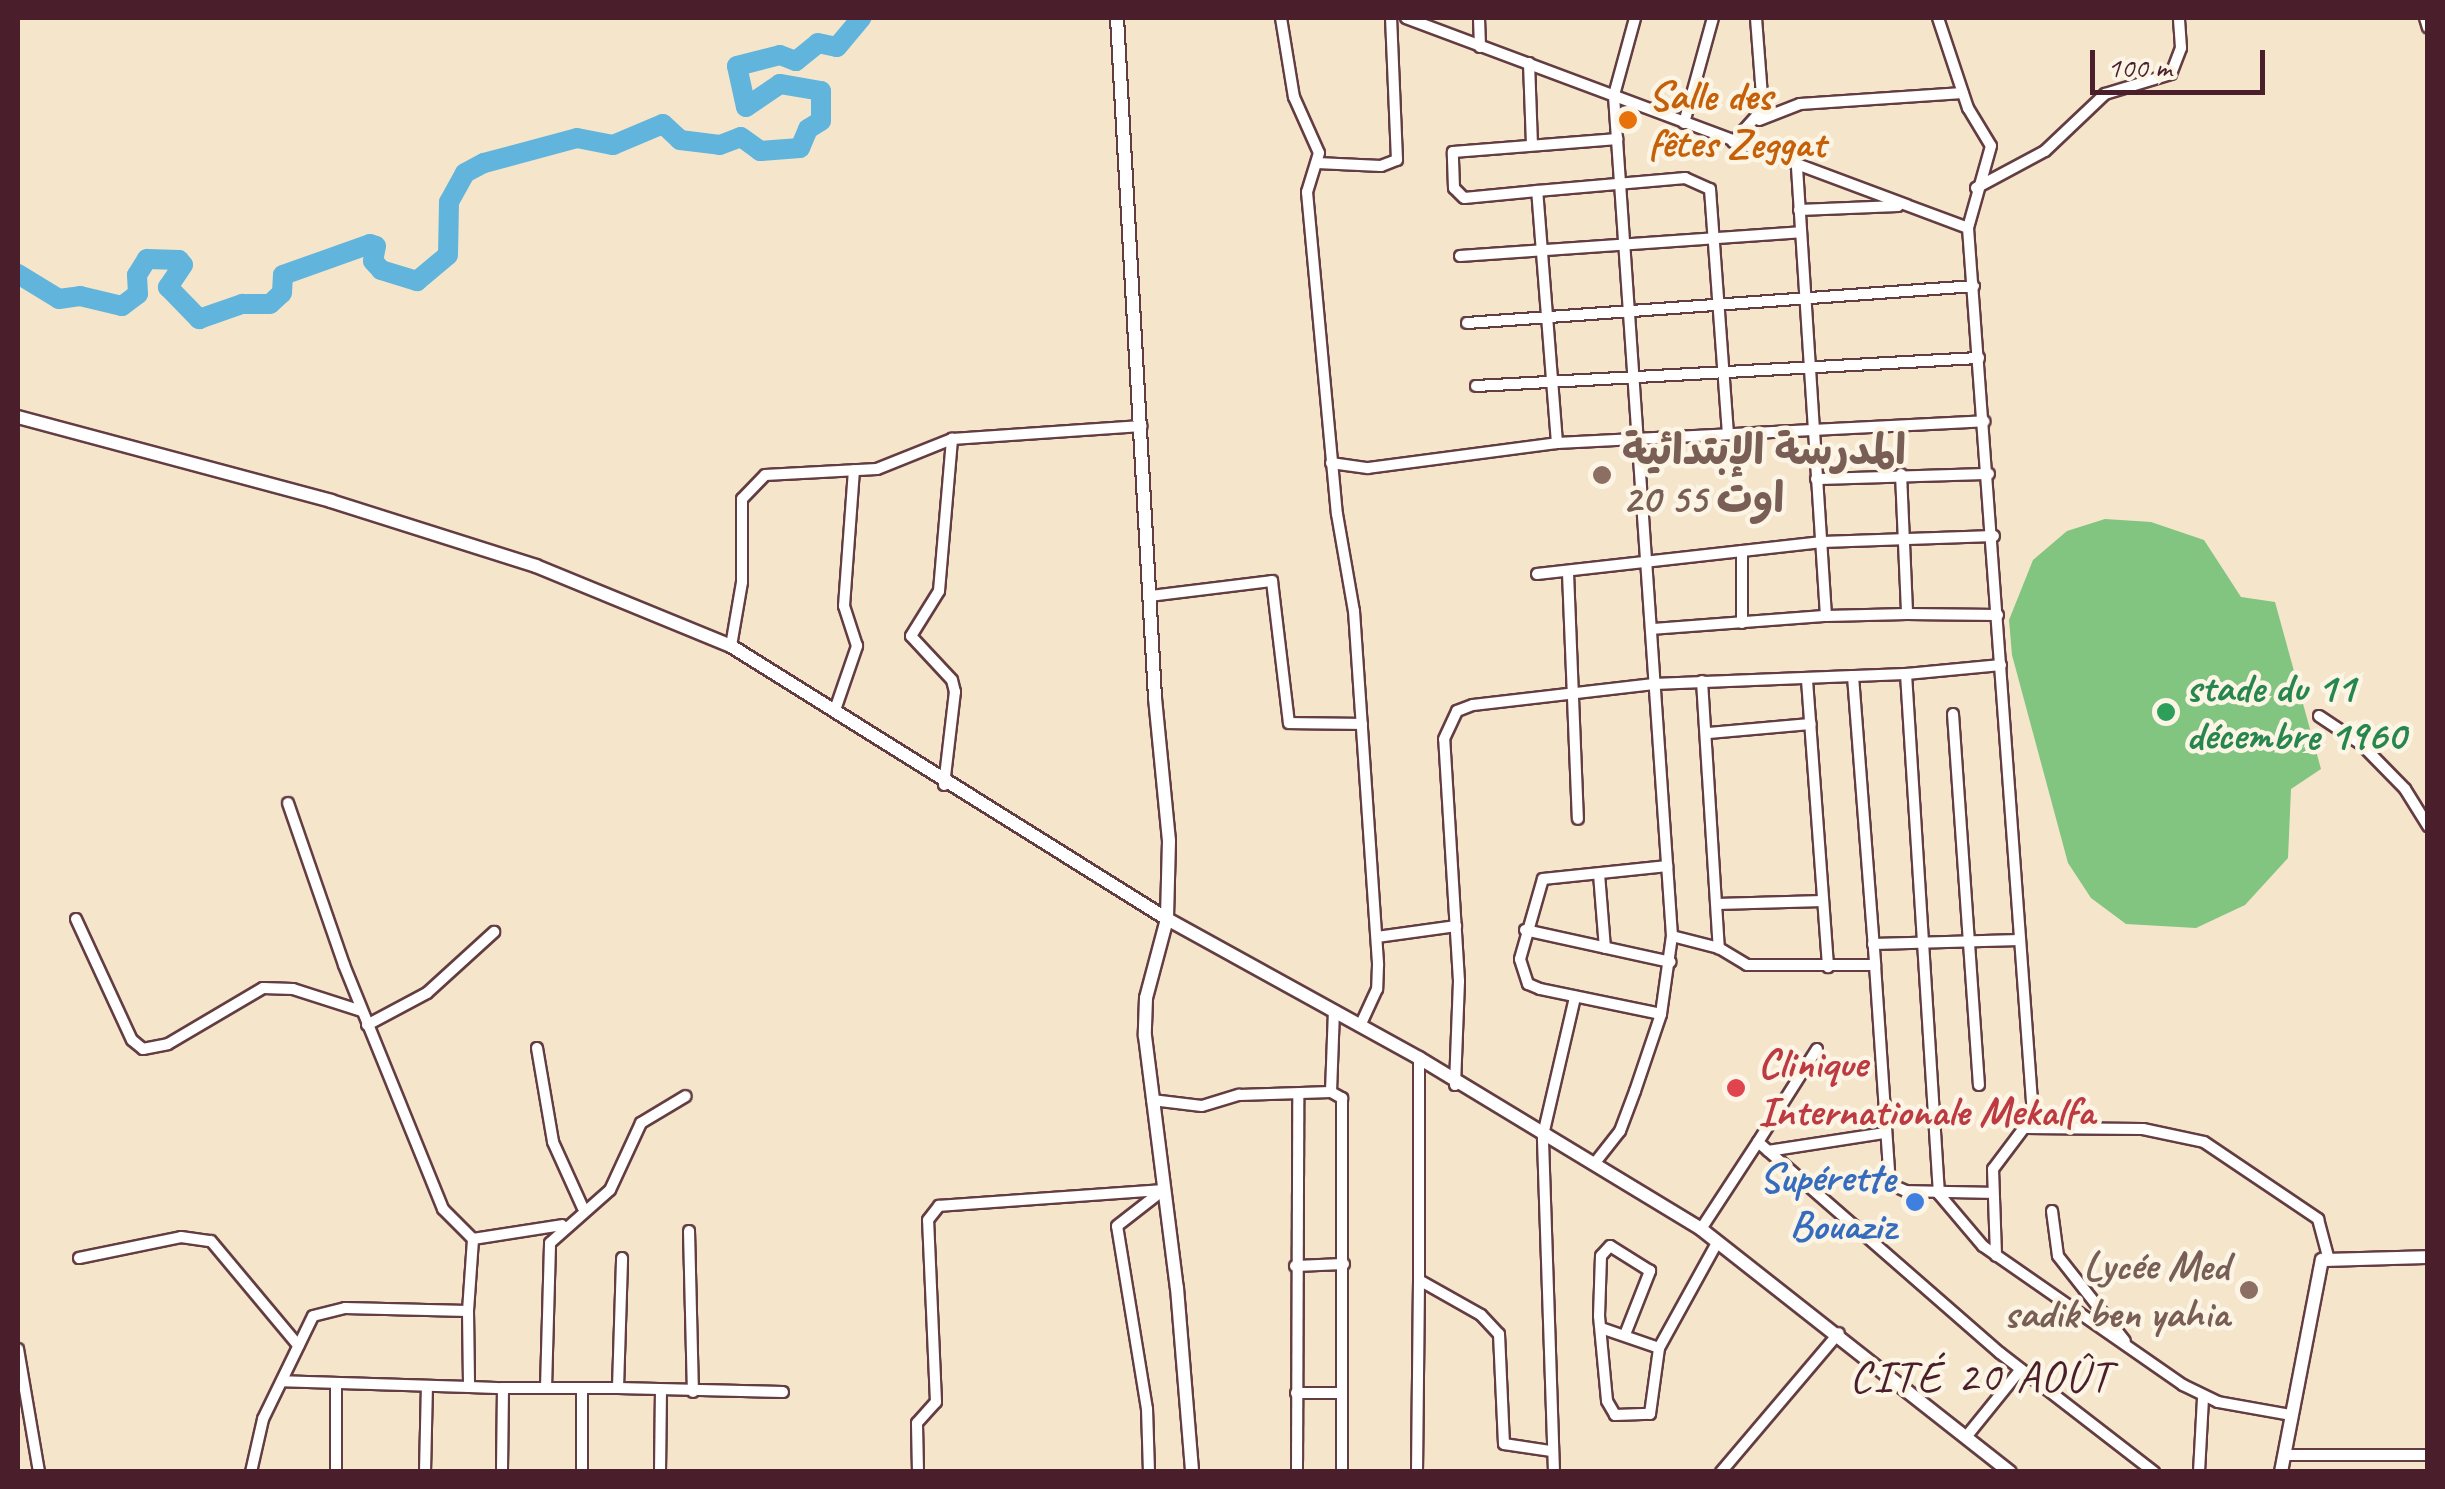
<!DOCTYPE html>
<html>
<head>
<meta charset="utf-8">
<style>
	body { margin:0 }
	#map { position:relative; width:2445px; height:1489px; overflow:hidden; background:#f5e5cb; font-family:Caveat,"Playpen Sans Arabic",sans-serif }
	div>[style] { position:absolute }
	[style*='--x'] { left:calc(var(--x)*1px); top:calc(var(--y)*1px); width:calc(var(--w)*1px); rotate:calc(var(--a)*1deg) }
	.green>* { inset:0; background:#81c580 }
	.river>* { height:20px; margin:-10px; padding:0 10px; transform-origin:10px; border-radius:10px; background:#61b5dd }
	.roads { filter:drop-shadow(2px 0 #643d43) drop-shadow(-2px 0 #643d43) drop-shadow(0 2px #643d43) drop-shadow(0 -2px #643d43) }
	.minor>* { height:10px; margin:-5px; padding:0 5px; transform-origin:5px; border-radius:5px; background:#fff }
	.tertiary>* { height:12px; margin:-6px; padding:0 6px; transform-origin:6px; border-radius:6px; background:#fff }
	.dots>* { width:28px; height:28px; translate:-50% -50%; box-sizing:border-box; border:5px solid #fcf5e5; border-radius:50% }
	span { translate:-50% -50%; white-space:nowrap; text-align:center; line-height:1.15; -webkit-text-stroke:9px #fcf5e5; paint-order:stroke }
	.food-label { font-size:42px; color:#c56008; font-weight:700 }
	.left { translate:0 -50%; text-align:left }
	.education-label { font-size:42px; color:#785e54; font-weight:700 }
	.right { translate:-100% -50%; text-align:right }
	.leisure-label { font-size:42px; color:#27864d; font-weight:700 }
	.health-label { font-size:42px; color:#be3a42; font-weight:700 }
	.shop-label { font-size:42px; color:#366cbe; font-weight:700 }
	.neighbourhood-label { font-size:45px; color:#4a1f2b; letter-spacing:2.5px }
	.frame { position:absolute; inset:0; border:20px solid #4a1f2b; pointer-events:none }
	.scale { position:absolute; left:2090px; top:50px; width:175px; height:45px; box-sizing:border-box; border:5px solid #4a1f2b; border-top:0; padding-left:12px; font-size:30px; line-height:35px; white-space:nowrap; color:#4a1f2b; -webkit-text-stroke:8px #fcf5e5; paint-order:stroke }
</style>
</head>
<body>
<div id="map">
	<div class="green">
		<div style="clip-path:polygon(2105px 519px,2151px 522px,2204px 540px,2241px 597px,2275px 602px,2321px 769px,2291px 789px,2288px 858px,2245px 905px,2196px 928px,2126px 924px,2091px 898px,2068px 863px,2012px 655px,2009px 620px,2033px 560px,2067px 531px)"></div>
	</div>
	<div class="river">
		<div style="--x:18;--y:274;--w:48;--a:31.4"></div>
		<div style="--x:59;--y:299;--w:21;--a:-8"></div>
		<div style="--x:80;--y:296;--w:43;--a:13.4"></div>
		<div style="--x:122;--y:306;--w:20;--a:-37"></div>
		<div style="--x:138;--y:294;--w:19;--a:-93"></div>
		<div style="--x:137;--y:275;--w:19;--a:-58"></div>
		<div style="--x:147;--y:259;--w:32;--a:2"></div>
		<div style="--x:179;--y:260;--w:6;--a:51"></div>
		<div style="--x:183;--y:265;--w:27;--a:124"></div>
		<div style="--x:168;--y:287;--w:45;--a:45.9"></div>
		<div style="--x:199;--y:319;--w:46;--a:-19.2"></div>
		<div style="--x:242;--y:304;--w:28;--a:0"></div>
		<div style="--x:270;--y:304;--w:16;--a:-43"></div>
		<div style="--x:282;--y:293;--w:18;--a:-87"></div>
		<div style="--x:283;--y:275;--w:92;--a:-19.6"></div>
		<div style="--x:370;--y:244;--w:6;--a:18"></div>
		<div style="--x:376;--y:246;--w:15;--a:101"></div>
		<div style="--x:373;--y:261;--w:12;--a:48"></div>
		<div style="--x:381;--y:270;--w:38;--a:17"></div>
		<div style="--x:417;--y:281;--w:40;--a:-40"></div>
		<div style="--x:448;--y:255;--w:53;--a:-88.9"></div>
		<div style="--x:449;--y:202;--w:33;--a:-61"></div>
		<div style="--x:465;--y:173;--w:21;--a:-28"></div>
		<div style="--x:484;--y:163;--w:96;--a:-15"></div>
		<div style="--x:577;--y:138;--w:37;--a:11"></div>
		<div style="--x:613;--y:145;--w:54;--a:-22.8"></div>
		<div style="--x:663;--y:124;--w:23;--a:43"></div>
		<div style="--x:680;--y:140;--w:40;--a:7.1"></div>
		<div style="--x:720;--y:145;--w:22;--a:-21"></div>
		<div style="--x:741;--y:137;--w:24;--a:36"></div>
		<div style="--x:760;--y:151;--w:40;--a:-4.3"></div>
		<div style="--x:800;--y:148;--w:21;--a:-67"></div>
		<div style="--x:808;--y:129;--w:15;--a:-32"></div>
		<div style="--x:821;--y:121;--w:30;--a:-90"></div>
		<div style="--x:821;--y:91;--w:42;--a:-170.3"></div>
		<div style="--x:780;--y:84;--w:41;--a:145.9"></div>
		<div style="--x:746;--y:107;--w:42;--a:-102.4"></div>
		<div style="--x:737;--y:66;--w:44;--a:-14.3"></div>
		<div style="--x:780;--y:55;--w:17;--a:21"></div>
		<div style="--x:796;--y:61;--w:28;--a:-39"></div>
		<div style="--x:818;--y:43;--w:19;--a:12"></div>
		<div style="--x:837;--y:47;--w:38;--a:-50"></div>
	</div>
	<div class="roads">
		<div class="minor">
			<div style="--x:1281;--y:18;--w:80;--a:80.7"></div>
			<div style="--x:1294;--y:97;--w:61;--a:65.9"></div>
			<div style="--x:1319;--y:153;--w:41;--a:107.1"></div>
			<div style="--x:1307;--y:192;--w:323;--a:84.7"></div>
			<div style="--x:1337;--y:514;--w:98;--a:80.1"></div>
			<div style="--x:1354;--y:611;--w:355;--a:86.1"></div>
			<div style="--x:1378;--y:965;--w:24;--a:92"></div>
			<div style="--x:1377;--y:989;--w:41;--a:114.7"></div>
			<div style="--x:1406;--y:18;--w:600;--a:20.49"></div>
			<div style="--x:1968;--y:228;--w:890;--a:85.81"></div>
			<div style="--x:2033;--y:1116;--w:66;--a:127"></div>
			<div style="--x:1993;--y:1169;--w:87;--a:88"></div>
			<div style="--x:1479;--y:18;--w:29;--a:88"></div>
			<div style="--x:1938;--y:18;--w:95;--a:71.6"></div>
			<div style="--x:1968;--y:108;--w:44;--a:58.8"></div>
			<div style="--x:1991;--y:146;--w:85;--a:105.7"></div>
			<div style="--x:2425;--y:18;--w:10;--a:73"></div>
			<div style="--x:1529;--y:63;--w:81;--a:87.9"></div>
			<div style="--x:1759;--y:120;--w:44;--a:-21.3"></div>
			<div style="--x:1800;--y:104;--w:163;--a:-3.9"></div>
			<div style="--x:1684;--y:123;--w:109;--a:-74.6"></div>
			<div style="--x:1733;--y:142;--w:45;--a:-47.7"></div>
			<div style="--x:1763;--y:109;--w:91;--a:-94.4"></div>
			<div style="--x:1317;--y:163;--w:64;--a:2.7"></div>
			<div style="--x:1381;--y:166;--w:17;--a:-21"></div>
			<div style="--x:1397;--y:160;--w:142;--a:-92.4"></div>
			<div style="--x:1976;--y:188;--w:78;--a:-28.2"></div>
			<div style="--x:2045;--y:151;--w:83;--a:-43.5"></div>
			<div style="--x:2105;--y:94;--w:69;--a:-16.9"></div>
			<div style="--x:2171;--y:74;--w:28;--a:-69"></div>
			<div style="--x:2181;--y:48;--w:30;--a:-94"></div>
			<div style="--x:1537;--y:191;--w:73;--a:174.5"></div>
			<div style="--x:1464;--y:198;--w:14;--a:-135"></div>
			<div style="--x:1454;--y:188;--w:36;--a:-92"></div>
			<div style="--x:1453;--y:152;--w:165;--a:-4.5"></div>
			<div style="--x:1799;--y:210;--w:99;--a:-2.3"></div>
			<div style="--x:1460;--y:256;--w:341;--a:-4"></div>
			<div style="--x:1467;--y:323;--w:508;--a:-4.17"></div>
			<div style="--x:1476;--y:386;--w:504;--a:-3.19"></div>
			<div style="--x:1557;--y:443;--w:253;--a:-94.5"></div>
			<div style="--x:1537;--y:191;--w:149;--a:-5"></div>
			<div style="--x:1685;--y:178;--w:27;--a:24"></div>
			<div style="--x:1710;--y:189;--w:244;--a:85.8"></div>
			<div style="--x:1331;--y:463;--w:37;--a:8"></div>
			<div style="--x:1368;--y:468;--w:191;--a:-7.5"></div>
			<div style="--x:1557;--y:443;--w:428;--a:-2.9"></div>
			<div style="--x:1901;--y:474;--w:140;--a:87.5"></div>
			<div style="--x:1907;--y:614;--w:91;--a:0.6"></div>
			<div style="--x:1816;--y:479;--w:173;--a:-1.7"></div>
			<div style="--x:1568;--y:573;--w:246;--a:87.7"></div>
			<div style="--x:1537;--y:574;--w:287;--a:-6.4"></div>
			<div style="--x:1822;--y:542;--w:172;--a:-2"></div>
			<div style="--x:1150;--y:596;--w:123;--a:-7"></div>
			<div style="--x:1272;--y:581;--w:143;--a:83.2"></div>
			<div style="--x:1289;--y:723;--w:73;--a:0.8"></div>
			<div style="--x:1826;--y:616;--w:81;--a:-1.4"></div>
			<div style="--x:1742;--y:623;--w:72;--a:-90"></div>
			<div style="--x:1652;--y:629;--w:174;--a:-4.3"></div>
			<div style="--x:1826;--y:616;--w:452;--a:-93.7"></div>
			<div style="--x:731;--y:646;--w:65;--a:-80.2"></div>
			<div style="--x:742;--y:582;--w:83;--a:-90"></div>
			<div style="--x:742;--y:499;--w:33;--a:-46"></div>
			<div style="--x:765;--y:475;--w:112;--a:-3.1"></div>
			<div style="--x:877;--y:469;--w:81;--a:-21.8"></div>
			<div style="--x:952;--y:439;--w:190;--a:-3.9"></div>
			<div style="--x:2001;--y:665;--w:95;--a:174.6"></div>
			<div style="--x:1906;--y:674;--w:521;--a:86.37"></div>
			<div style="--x:1939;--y:1194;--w:68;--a:49.8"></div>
			<div style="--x:1983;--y:1246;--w:244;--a:34.8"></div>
			<div style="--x:2183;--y:1385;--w:39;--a:26"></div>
			<div style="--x:2218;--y:1402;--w:74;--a:10.1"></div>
			<div style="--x:1853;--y:676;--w:53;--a:-2.2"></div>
			<div style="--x:1807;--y:680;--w:288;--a:85.8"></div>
			<div style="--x:1702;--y:681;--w:268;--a:86.4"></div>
			<div style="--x:836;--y:707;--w:65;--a:-71"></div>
			<div style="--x:857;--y:646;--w:42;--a:-108"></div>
			<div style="--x:844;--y:606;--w:136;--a:-85.8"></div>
			<div style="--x:1953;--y:714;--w:372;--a:86"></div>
			<div style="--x:2319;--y:716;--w:50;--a:33.7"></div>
			<div style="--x:2361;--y:744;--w:63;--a:45.6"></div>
			<div style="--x:2405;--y:789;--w:44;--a:58.1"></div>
			<div style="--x:1708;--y:733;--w:103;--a:-5"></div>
			<div style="--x:944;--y:785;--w:94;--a:-83.3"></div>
			<div style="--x:955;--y:692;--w:12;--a:-104"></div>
			<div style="--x:952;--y:680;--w:60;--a:-133"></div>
			<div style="--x:911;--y:636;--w:53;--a:-58.1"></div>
			<div style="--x:939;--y:591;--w:153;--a:-85.1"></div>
			<div style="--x:288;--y:803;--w:171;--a:70.9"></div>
			<div style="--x:344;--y:965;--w:263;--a:67.9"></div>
			<div style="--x:443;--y:1209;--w:42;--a:45"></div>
			<div style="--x:473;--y:1239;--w:90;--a:-8.9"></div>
			<div style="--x:1599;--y:874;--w:74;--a:85.4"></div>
			<div style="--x:1717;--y:904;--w:106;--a:-1.6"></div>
			<div style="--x:76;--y:919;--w:133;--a:65.2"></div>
			<div style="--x:132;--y:1040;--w:14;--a:39"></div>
			<div style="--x:143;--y:1049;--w:25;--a:-11"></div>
			<div style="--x:168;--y:1044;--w:110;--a:-30.5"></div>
			<div style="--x:263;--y:988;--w:30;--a:2"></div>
			<div style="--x:293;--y:989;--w:72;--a:17.7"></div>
			<div style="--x:1525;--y:930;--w:149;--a:12.4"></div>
			<div style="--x:1672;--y:936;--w:49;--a:14.3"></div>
			<div style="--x:1719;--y:948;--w:33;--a:31"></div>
			<div style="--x:1747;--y:965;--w:128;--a:0"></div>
			<div style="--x:1875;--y:965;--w:220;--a:86.1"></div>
			<div style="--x:1890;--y:1184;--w:17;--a:24"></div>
			<div style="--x:1906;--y:1191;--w:86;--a:1.3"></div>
			<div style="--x:1377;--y:937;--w:80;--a:-7.9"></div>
			<div style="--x:1873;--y:944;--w:147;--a:-1.6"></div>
			<div style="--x:1661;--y:1014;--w:124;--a:-168.3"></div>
			<div style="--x:1540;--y:989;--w:13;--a:-157"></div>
			<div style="--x:1528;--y:984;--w:26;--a:-108"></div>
			<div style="--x:1520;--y:959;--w:83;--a:-74"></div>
			<div style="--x:1543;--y:879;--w:125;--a:-6"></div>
			<div style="--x:367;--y:1025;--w:68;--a:-28.1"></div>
			<div style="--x:427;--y:993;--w:91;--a:-42.3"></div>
			<div style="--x:537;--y:1048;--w:95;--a:80.3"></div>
			<div style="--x:553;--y:1142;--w:72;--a:65.6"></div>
			<div style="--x:1419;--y:1058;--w:222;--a:90"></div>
			<div style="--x:1419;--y:1280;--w:71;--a:29.4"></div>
			<div style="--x:1481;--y:1315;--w:26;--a:47"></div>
			<div style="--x:1499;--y:1334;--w:110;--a:87.4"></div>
			<div style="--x:1504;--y:1444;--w:48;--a:8.5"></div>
			<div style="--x:1455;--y:1085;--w:104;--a:-87.8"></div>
			<div style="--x:1459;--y:981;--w:242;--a:-93.5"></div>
			<div style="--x:1444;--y:739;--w:31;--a:-65"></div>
			<div style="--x:1457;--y:711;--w:17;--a:-21"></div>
			<div style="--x:1473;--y:705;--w:182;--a:-6.6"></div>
			<div style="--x:1654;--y:684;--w:199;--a:-2.3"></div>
			<div style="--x:1853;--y:676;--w:290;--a:85.6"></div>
			<div style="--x:1331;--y:1092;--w:81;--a:-87.9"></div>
			<div style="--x:1152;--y:1100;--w:50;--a:6.8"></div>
			<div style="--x:1202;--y:1106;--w:39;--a:-17"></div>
			<div style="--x:1239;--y:1095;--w:92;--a:-1.9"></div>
			<div style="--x:1331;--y:1092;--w:13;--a:29"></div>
			<div style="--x:1342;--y:1098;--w:374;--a:90"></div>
			<div style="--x:2026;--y:1128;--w:117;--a:0.5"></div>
			<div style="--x:2143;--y:1129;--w:62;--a:12"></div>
			<div style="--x:2204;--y:1142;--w:138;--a:34"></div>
			<div style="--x:2318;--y:1219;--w:38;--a:75"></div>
			<div style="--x:1758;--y:1142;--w:110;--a:-57.6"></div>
			<div style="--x:1768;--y:1151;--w:117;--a:-8.8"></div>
			<div style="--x:1594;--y:1164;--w:42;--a:-51.8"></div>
			<div style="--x:1620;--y:1131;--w:43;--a:-69.4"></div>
			<div style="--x:1635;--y:1091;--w:81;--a:-71.3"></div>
			<div style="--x:1661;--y:1014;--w:79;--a:-82"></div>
			<div style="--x:1672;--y:936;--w:843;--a:-93.95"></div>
			<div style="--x:1614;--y:95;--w:80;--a:-74.7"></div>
			<div style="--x:2052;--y:1211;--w:45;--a:82.4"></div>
			<div style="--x:2058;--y:1256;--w:108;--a:51.8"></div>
			<div style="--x:1701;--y:1229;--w:104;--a:-56.8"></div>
			<div style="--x:1758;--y:1142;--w:321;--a:41.1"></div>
			<div style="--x:2000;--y:1353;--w:195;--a:37.7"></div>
			<div style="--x:689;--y:1231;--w:161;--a:88.6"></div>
			<div style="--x:79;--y:1258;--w:104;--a:-11.6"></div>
			<div style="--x:181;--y:1237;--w:30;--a:8"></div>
			<div style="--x:211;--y:1241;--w:136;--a:50.1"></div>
			<div style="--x:1295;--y:1266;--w:49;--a:-2.3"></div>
			<div style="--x:468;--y:1311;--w:72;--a:-86"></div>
			<div style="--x:1601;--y:1328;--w:61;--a:19"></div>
			<div style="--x:1659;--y:1348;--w:120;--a:-61.1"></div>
			<div style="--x:1626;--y:1332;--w:66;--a:-68.5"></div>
			<div style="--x:1650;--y:1271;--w:47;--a:-148"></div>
			<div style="--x:1610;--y:1246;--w:13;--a:132"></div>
			<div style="--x:1601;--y:1256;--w:60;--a:91.9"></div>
			<div style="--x:1599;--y:1316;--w:85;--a:84.6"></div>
			<div style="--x:1607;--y:1401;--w:16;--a:60"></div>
			<div style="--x:1615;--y:1415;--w:35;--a:-2"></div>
			<div style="--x:1650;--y:1414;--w:67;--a:-82.2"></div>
			<div style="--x:18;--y:1349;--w:125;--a:80.3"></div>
			<div style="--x:336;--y:1385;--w:87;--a:90"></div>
			<div style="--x:469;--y:1387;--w:34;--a:2"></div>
			<div style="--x:503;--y:1388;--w:84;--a:90.7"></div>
			<div style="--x:503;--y:1388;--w:115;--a:0"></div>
			<div style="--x:618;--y:1388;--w:130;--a:-88.2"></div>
			<div style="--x:546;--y:1388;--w:145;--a:-88.4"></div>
			<div style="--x:550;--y:1243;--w:80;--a:-41.5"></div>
			<div style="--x:610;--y:1190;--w:74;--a:-65.2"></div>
			<div style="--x:641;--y:1123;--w:52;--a:-31"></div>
			<div style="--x:582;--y:1388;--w:84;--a:90"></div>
			<div style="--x:618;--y:1388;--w:165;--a:1.4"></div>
			<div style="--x:1296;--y:1393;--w:46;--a:0"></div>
			<div style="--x:1966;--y:1437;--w:87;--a:-51"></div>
			<div style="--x:2284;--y:1455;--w:144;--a:0"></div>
			<div style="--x:251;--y:1472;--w:54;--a:-77.2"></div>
			<div style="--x:263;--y:1419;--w:114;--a:-64.1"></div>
			<div style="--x:313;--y:1316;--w:33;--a:-14"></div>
			<div style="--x:345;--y:1308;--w:123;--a:1.4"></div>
			<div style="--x:468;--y:1311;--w:76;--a:89.2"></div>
			<div style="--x:469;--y:1387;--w:186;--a:-178.2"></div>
			<div style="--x:425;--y:1472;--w:86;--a:-88.7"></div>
			<div style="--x:660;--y:1472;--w:80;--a:-89.3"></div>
			<div style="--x:918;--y:1472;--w:49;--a:-91.2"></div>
			<div style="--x:917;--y:1423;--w:28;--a:-48"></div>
			<div style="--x:936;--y:1402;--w:182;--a:-92.5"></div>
			<div style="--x:928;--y:1220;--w:18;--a:-52"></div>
			<div style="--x:939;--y:1206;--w:224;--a:-4.1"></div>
			<div style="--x:1149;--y:1472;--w:63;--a:-91.8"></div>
			<div style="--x:1147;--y:1409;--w:185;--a:-99.3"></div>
			<div style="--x:1117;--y:1226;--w:57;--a:-37.9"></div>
			<div style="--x:1297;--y:1472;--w:377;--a:-89.8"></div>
			<div style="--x:1417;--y:1472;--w:192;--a:-89.4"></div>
			<div style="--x:1554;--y:1472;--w:337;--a:-91.9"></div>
			<div style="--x:1543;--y:1135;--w:142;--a:-76.9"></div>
			<div style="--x:1721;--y:1472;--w:182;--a:-49.7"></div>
			<div style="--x:2199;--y:1472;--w:75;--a:-86.9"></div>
		</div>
		<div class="tertiary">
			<div style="--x:1117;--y:18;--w:681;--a:86.8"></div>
			<div style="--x:1155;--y:698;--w:144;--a:84.4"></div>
			<div style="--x:1169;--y:841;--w:78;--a:91.5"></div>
			<div style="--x:1167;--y:919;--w:288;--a:28.9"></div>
			<div style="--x:1419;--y:1058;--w:330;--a:31.2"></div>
			<div style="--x:1701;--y:1229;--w:393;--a:38.2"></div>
			<div style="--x:18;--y:417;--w:324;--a:15"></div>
			<div style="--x:331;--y:501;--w:215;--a:17.6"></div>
			<div style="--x:536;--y:566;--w:211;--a:22.3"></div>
			<div style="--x:731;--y:646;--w:514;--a:32.05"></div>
			<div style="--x:1167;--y:919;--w:82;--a:104.9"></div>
			<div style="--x:1146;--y:998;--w:38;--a:92"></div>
			<div style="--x:1145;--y:1036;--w:254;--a:82.8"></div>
			<div style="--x:1177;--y:1288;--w:185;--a:85.3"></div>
			<div style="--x:2281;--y:1472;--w:216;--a:-79.1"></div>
			<div style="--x:2322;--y:1260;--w:106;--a:-1.6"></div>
		</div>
	</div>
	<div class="dots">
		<div style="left:1628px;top:120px;background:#e8710a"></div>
		<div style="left:1602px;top:475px;background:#8d6e63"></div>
		<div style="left:2166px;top:712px;background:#2e9e5b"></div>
		<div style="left:1736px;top:1088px;background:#e0444e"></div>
		<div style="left:1915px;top:1202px;background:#3f7fe0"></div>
		<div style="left:2249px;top:1290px;background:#8d6e63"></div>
	</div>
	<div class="food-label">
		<span class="left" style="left:1648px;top:120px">Salle des<br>fêtes Zeggat</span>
	</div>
	<div class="education-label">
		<span class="left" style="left:1622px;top:475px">المدرسة الإبتدائية<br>20 اوت 55</span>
		<span class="right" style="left:2229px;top:1290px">Lycée Med<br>sadik ben yahia</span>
	</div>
	<div class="leisure-label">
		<span class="left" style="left:2186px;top:712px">stade du 11<br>décembre 1960</span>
	</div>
	<div class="health-label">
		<span class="left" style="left:1758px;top:1088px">Clinique<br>Internationale Mekalfa</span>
	</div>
	<div class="shop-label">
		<span class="right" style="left:1895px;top:1202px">Supérette<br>Bouaziz</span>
	</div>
	<div class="neighbourhood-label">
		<span style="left:1981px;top:1377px">CITÉ 20 AOÛT</span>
	</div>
	<div class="frame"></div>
	<div class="scale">100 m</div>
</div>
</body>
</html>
